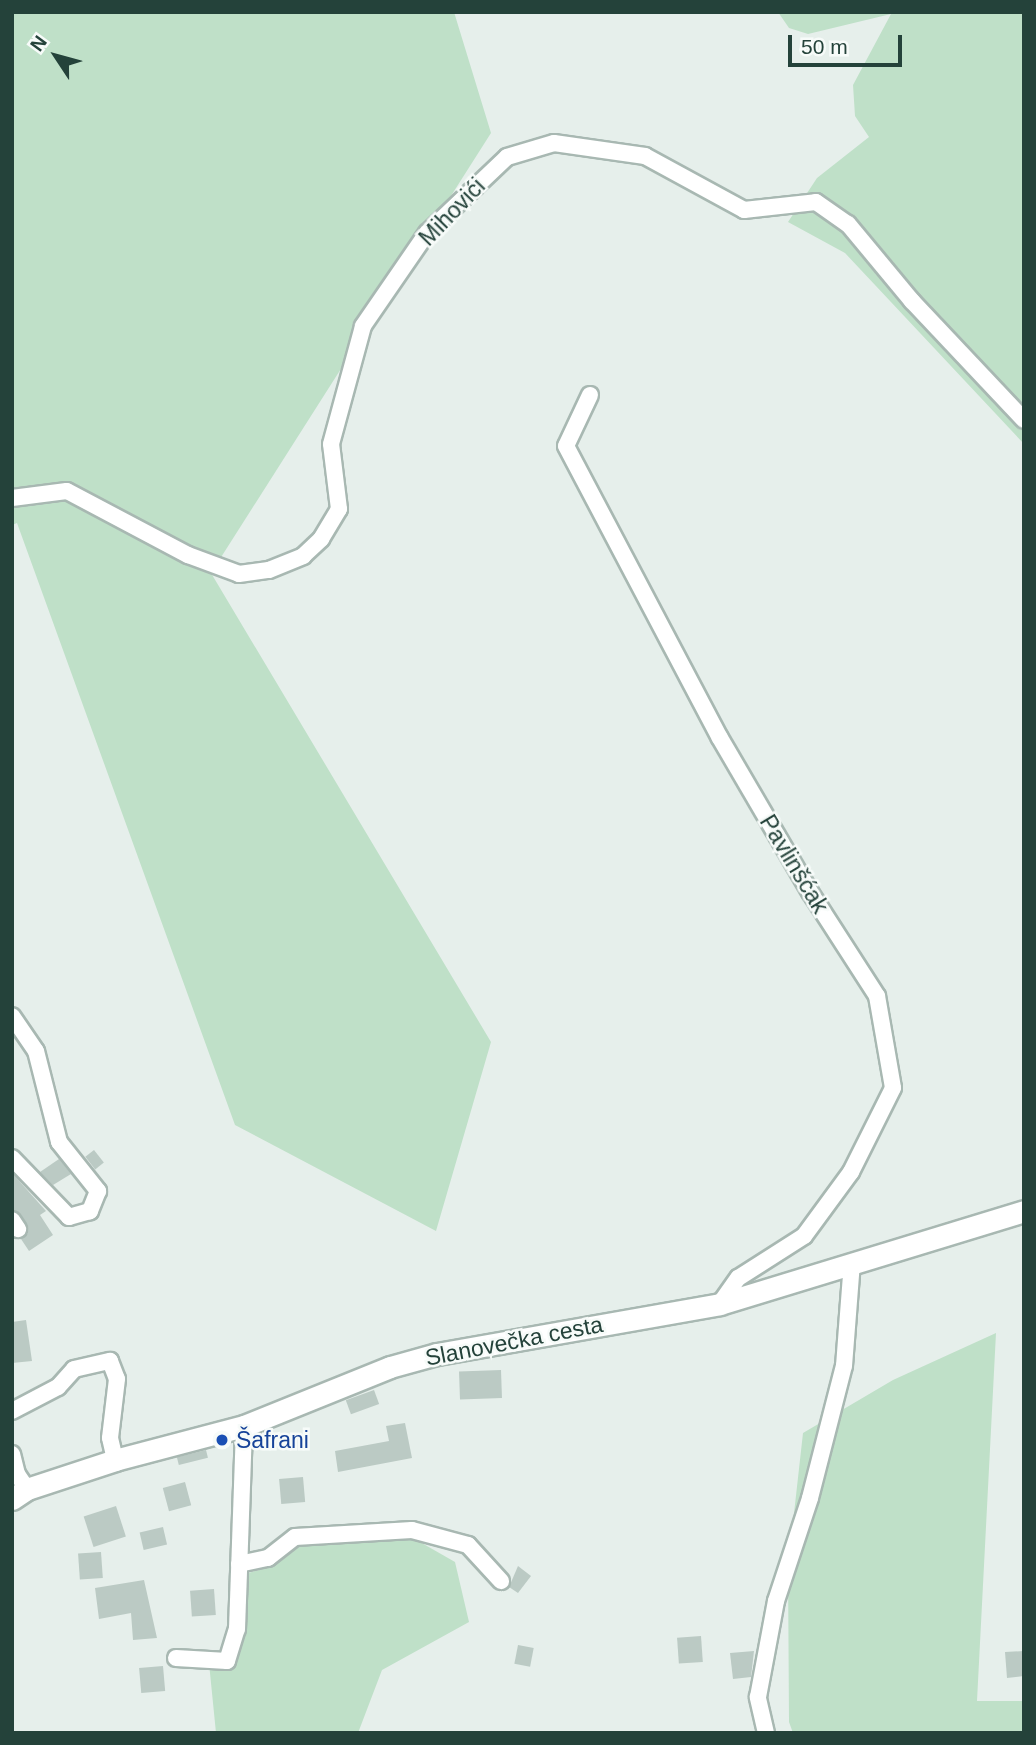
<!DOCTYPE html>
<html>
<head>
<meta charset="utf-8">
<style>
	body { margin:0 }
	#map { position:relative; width:1036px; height:1745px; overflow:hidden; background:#e6efeb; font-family:Helvetica,sans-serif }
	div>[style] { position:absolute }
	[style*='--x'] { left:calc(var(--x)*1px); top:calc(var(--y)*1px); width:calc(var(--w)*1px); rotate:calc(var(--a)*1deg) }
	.green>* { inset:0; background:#bfe0c8 }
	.building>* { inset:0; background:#bbcac4; transform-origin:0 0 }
	.roads { filter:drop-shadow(2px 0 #a8b8b2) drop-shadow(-2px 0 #a8b8b2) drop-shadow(0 2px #a8b8b2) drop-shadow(0 -2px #a8b8b2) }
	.street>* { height:16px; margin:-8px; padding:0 8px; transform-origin:8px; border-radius:8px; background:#fff }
	.secondary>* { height:21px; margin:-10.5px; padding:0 10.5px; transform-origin:10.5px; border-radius:10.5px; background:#fff }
	.dots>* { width:19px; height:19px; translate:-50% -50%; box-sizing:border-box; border:4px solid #f7fbf9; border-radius:50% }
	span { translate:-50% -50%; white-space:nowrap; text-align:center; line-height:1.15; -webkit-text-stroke:5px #f7fbf9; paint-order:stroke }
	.street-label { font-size:23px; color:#24423a }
	.transit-label { font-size:23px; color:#164399 }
	.left { translate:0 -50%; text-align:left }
	.frame { position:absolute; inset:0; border:14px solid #24423a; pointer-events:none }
	.north { position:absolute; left:21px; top:21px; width:70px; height:70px; -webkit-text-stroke:5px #f7fbf9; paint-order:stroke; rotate:306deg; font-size:19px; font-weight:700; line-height:28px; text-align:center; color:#24423a }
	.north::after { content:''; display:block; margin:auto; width:24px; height:32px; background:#24423a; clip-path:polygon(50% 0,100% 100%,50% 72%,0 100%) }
	.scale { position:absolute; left:788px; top:35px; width:114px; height:32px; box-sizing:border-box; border:4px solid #24423a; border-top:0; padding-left:9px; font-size:21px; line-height:24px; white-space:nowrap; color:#24423a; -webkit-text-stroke:5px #f7fbf9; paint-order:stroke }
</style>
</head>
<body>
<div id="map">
	<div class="green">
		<div style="clip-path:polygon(12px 12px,454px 12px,491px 133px,211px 573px,491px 1042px,436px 1231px,235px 1125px,17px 523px,12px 525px)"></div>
		<div style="clip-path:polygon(778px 12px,1024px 12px,1024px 444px,845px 253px,788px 222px,817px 178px,869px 137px,855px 116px,853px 85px,891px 14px,808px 34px,789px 28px)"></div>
		<div style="clip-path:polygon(996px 1333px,977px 1701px,1024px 1701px,1024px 1733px,793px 1733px,789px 1722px,788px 1567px,803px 1433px,893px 1380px)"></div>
		<div style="clip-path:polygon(354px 1536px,413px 1538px,455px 1562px,469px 1622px,382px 1670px,358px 1733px,216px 1733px,209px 1663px,230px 1670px,245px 1633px,245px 1574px,266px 1568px,298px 1545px)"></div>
	</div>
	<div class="building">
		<div style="left:94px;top:1150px;width:16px;height:11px;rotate:52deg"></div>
		<div style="clip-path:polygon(59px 1159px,71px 1174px,53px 1185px,40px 1172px)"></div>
		<div style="clip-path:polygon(12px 1173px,46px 1211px,40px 1215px,53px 1235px,29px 1251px,21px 1239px,28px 1233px,27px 1224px,12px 1209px)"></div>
		<div style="clip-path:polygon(26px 1320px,32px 1361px,12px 1363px,12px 1322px)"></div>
		<div style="left:501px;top:1370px;width:28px;height:42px;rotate:88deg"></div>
		<div style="left:374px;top:1390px;width:15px;height:30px;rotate:70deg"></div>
		<div style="clip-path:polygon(405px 1423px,412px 1458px,338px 1472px,335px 1451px,389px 1441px,386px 1426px)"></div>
		<div style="left:206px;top:1450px;width:8px;height:30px;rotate:76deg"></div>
		<div style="left:303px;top:1477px;width:25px;height:24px;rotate:85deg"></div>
		<div style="left:185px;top:1482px;width:24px;height:23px;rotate:75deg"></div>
		<div style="left:116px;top:1506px;width:32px;height:34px;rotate:72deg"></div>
		<div style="left:163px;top:1527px;width:18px;height:24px;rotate:77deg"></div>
		<div style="left:101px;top:1552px;width:26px;height:23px;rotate:86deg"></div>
		<div style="clip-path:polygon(518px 1566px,531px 1576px,518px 1593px,509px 1587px)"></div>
		<div style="clip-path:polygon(144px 1580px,157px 1638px,133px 1640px,131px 1613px,99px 1619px,95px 1588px)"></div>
		<div style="left:214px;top:1589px;width:26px;height:24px;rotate:86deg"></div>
		<div style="left:701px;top:1636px;width:26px;height:24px;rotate:86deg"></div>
		<div style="left:518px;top:1645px;width:16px;height:19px;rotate:11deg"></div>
		<div style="clip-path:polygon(754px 1651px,751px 1677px,733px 1679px,730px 1653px)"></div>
		<div style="clip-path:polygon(1024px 1651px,1024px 1676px,1007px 1678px,1005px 1652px)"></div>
		<div style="left:163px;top:1666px;width:25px;height:24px;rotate:85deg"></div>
	</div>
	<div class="roads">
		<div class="street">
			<div style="--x:590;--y:395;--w:56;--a:115.2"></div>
			<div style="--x:566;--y:446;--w:330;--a:62.2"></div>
			<div style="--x:720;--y:738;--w:178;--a:59.7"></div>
			<div style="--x:810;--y:892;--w:124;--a:57.2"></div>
			<div style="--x:877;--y:996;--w:93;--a:80.1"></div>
			<div style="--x:893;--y:1088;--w:94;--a:116.6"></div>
			<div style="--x:851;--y:1172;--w:79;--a:126.3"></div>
			<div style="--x:804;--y:1236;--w:78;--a:147.5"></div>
			<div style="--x:738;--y:1278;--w:32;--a:125"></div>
			<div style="--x:12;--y:498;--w:55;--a:-7.3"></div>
			<div style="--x:67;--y:491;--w:137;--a:27.9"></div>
			<div style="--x:188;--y:555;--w:54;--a:20.4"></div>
			<div style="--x:239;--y:574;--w:30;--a:-8"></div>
			<div style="--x:269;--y:570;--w:37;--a:-22"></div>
			<div style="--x:303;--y:556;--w:25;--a:-43"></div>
			<div style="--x:321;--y:539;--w:35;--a:-59"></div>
			<div style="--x:339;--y:509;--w:65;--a:-97"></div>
			<div style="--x:331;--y:444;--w:122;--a:-74.8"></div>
			<div style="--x:363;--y:326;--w:113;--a:-55.5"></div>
			<div style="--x:427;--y:233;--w:110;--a:-43.5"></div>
			<div style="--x:507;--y:157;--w:49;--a:-16.6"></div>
			<div style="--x:554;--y:143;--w:92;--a:8.1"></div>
			<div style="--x:645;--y:156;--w:113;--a:28.6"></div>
			<div style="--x:744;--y:210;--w:72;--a:-6.3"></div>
			<div style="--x:816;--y:202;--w:39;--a:35"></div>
			<div style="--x:848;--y:224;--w:100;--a:50.3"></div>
			<div style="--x:912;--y:301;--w:163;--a:46.7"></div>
			<div style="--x:12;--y:1016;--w:42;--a:55.6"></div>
			<div style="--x:36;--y:1051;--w:94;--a:75.8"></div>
			<div style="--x:59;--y:1142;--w:63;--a:51.5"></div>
			<div style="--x:98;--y:1191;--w:22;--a:112"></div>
			<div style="--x:90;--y:1211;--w:22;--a:164"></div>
			<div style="--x:69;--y:1217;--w:82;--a:-134"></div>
			<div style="--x:12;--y:1220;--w:11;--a:56"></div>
			<div style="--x:12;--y:1411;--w:52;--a:-27.6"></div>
			<div style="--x:58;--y:1387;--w:24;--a:-48"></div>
			<div style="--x:74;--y:1369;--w:37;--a:-13"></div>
			<div style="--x:110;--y:1361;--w:19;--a:69"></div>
			<div style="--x:117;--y:1379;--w:59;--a:96.8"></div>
			<div style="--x:110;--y:1438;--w:23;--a:77"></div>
			<div style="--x:12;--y:1454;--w:21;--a:76"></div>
			<div style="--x:17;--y:1474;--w:18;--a:56"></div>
			<div style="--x:239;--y:1564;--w:30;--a:-12"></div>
			<div style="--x:268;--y:1558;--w:34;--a:-38"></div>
			<div style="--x:295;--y:1537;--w:117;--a:-3.4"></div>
			<div style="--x:412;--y:1530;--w:58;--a:15"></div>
			<div style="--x:468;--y:1545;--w:49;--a:47.5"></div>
			<div style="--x:176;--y:1658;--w:51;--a:3.4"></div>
			<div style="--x:227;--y:1661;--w:34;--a:-73"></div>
			<div style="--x:237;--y:1629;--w:203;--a:-88"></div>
			<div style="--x:766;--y:1733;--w:37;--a:-103"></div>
			<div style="--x:758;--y:1697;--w:98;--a:-79.4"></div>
			<div style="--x:776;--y:1601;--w:108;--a:-71.7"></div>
			<div style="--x:810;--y:1498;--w:136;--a:-75.6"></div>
			<div style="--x:844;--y:1366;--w:103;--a:-85.6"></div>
		</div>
		<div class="secondary">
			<div style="--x:12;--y:1499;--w:18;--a:-34"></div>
			<div style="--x:27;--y:1489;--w:93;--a:-18.2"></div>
			<div style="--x:115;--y:1460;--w:133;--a:-14.8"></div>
			<div style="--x:244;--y:1426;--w:157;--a:-22"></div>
			<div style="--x:390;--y:1367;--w:49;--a:-15.5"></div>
			<div style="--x:437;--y:1354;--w:287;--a:-10"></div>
			<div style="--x:720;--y:1304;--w:318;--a:-17"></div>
		</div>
	</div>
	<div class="dots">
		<div style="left:222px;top:1440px;background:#1a4fb4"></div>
	</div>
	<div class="street-label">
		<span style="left:452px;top:212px;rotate:-46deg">Mihovići</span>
		<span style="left:794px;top:864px;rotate:59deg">Pavlinšćak</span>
		<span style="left:514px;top:1341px;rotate:-11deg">Slanovečka cesta</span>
	</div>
	<div class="transit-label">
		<span class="left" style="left:236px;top:1440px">Šafrani</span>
	</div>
	<div class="frame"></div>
	<div class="north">N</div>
	<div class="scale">50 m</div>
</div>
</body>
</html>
